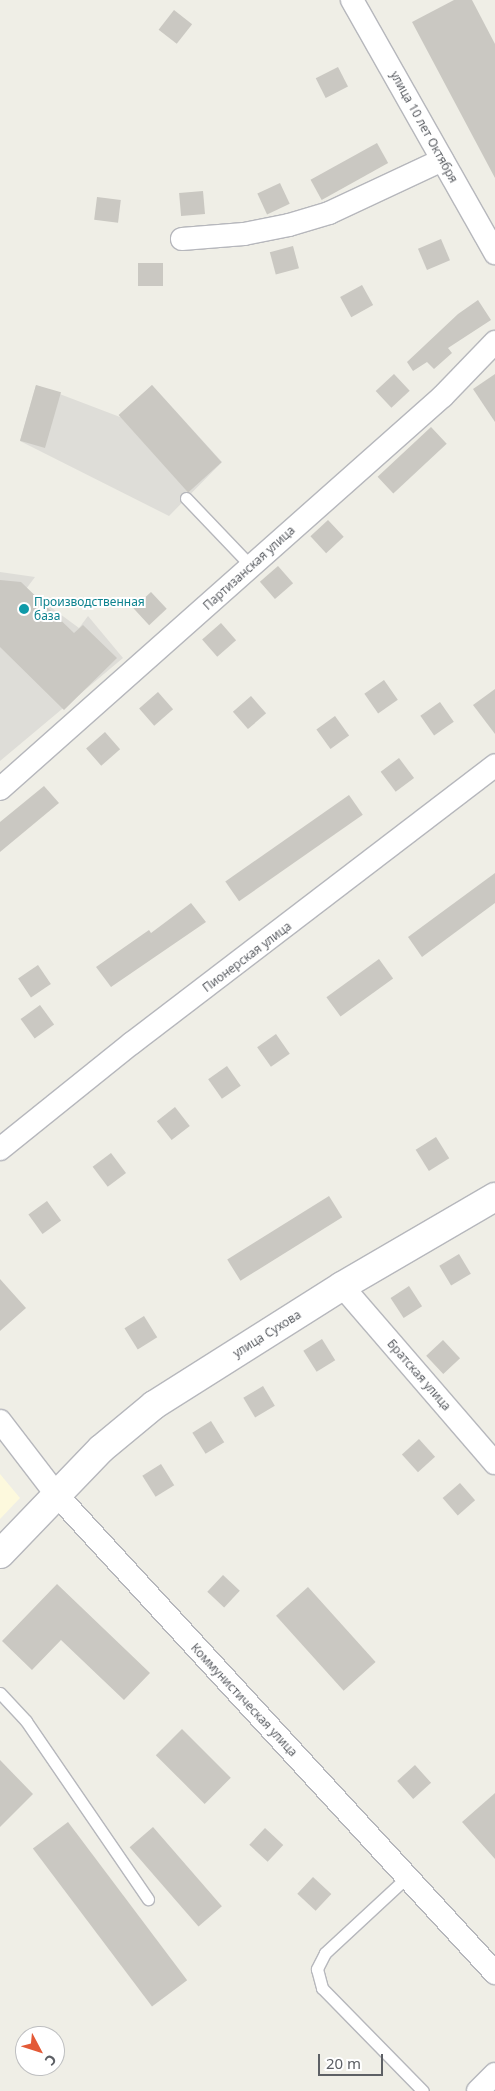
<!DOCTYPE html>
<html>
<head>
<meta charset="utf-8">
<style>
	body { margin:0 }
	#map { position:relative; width:495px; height:2091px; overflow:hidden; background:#efeee6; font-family:"Noto Sans",sans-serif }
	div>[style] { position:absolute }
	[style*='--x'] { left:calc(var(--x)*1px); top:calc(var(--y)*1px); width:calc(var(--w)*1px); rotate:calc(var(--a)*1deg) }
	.commercial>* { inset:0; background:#fdf9dd }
	.industrial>* { inset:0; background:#deddd8 }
	.building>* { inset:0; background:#cac8c2; transform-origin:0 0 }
	.roads { filter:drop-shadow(1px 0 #b6b7bc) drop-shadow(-1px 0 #b6b7bc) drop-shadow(0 1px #b6b7bc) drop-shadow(0 -1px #b6b7bc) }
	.lane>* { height:11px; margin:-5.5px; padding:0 5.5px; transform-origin:5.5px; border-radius:5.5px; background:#fff }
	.street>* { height:22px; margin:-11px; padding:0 11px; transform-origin:11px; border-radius:11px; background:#fff }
	.secondary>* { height:28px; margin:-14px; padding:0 14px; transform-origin:14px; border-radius:14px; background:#fff }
	.dots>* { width:14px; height:14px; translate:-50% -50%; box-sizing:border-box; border:2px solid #fff; border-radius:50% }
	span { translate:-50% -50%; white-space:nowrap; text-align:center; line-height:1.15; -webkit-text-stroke:4px #fff; paint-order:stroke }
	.street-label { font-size:12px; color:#5d6065 }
	.culture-label { font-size:12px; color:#0d838f }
	.left { translate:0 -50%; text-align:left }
	.north { position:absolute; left:15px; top:2026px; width:50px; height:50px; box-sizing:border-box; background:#fff; border:1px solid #bebfc1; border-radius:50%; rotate:130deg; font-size:14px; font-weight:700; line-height:20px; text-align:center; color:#5d6065 }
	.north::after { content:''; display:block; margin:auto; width:18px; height:22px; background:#e35a37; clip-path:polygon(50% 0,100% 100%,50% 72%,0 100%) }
	.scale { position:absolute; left:318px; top:2054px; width:65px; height:22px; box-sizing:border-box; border:2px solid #5d6065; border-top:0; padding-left:6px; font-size:15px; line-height:18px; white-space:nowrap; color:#5d6065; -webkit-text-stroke:4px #fff; paint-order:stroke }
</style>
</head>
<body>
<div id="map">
	<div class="commercial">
		<div style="clip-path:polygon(0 1474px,20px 1498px,0 1519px)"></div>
	</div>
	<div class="industrial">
		<div style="clip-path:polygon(36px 385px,120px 417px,152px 385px,222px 462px,169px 516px,20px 441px)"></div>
		<div style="clip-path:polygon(0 572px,35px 577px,26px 589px,79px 628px,88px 616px,123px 658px,0 761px)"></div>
	</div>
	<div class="building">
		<div style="clip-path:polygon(454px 0,472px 0,495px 44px,495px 178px,412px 22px)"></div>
		<div style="left:174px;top:10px;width:23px;height:25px;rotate:38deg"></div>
		<div style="left:338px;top:67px;width:22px;height:25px;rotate:63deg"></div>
		<div style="left:377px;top:143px;width:23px;height:76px;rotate:61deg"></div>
		<div style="left:280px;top:183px;width:23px;height:25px;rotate:65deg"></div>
		<div style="left:203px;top:191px;width:23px;height:24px;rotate:85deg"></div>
		<div style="left:97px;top:197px;width:24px;height:23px;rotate:7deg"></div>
		<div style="left:441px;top:239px;width:23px;height:25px;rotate:67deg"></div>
		<div style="left:293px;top:246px;width:23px;height:24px;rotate:75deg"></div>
		<div style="left:138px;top:263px;width:25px;height:23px"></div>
		<div style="left:362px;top:285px;width:23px;height:25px;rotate:61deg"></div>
		<div style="clip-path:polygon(478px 300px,491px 320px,448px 348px,452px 353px,434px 369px,427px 362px,413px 371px,407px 362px,458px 314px)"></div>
		<div style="left:394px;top:374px;width:23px;height:25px;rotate:47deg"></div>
		<div style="clip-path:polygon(495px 374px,495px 422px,473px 389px)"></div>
		<div style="left:36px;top:385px;width:26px;height:58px;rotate:16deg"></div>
		<div style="left:152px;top:385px;width:104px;height:45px;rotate:48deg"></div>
		<div style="left:431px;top:427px;width:23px;height:73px;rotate:47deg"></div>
		<div style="left:328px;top:520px;width:23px;height:24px;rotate:47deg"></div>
		<div style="left:278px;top:566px;width:23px;height:24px;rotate:49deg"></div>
		<div style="clip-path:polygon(0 580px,21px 582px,74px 633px,83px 625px,117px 658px,64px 710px,0 647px)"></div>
		<div style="left:151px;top:592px;width:23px;height:24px;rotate:47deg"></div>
		<div style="left:221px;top:623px;width:23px;height:25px;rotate:49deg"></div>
		<div style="left:384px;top:680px;width:24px;height:24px;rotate:55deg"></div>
		<div style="clip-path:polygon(495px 689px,495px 734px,473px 705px)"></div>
		<div style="left:158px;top:692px;width:23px;height:25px;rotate:49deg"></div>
		<div style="left:251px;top:696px;width:23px;height:24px;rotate:49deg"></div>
		<div style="left:440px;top:702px;width:24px;height:24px;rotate:55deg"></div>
		<div style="left:335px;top:716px;width:24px;height:23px;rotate:54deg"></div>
		<div style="left:105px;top:732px;width:23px;height:25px;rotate:49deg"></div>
		<div style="left:399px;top:758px;width:25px;height:23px;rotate:53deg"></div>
		<div style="clip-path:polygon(44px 786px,59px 803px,0 852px,0 822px)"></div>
		<div style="left:349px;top:795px;width:24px;height:151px;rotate:55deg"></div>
		<div style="clip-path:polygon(495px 873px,495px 903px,422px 957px,408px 937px)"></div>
		<div style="clip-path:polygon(191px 903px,206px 922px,111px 987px,96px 967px,149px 930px,151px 933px)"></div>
		<div style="left:379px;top:959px;width:24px;height:65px;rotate:54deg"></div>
		<div style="left:38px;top:965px;width:23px;height:24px;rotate:56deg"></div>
		<div style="left:40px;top:1005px;width:24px;height:24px;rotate:54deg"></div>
		<div style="left:276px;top:1034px;width:24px;height:23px;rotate:55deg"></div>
		<div style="left:227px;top:1066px;width:24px;height:23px;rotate:55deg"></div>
		<div style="left:175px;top:1107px;width:24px;height:23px;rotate:52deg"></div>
		<div style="left:436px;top:1137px;width:25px;height:24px;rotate:58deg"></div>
		<div style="left:111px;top:1153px;width:25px;height:23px;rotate:53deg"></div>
		<div style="left:329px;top:1196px;width:25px;height:120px;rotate:58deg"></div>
		<div style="left:47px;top:1201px;width:24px;height:23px;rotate:54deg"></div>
		<div style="left:459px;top:1254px;width:23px;height:23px;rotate:59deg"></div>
		<div style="clip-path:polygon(0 1279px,26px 1308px,0 1331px)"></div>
		<div style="left:409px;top:1286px;width:24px;height:22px;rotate:57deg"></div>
		<div style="left:144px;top:1316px;width:25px;height:23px;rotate:58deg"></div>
		<div style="left:322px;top:1339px;width:25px;height:22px;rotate:58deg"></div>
		<div style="left:443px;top:1340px;width:25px;height:23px;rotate:47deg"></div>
		<div style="left:263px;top:1386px;width:23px;height:23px;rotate:59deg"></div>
		<div style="left:211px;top:1421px;width:25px;height:22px;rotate:58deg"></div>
		<div style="left:419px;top:1439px;width:24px;height:23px;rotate:48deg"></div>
		<div style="left:161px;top:1464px;width:25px;height:22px;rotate:58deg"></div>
		<div style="left:460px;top:1483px;width:23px;height:23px;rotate:49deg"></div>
		<div style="left:223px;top:1575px;width:23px;height:23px;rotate:43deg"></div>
		<div style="clip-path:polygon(57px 1584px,150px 1673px,124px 1700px,61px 1640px,32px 1670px,2px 1641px)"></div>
		<div style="left:308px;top:1587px;width:101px;height:43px;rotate:48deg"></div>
		<div style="left:182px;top:1729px;width:69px;height:37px;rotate:45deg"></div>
		<div style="clip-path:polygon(0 1760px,33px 1794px,0 1827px)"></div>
		<div style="left:415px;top:1765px;width:24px;height:24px;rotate:48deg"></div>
		<div style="clip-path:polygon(495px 1793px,495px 1859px,462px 1822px)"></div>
		<div style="left:68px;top:1822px;width:198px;height:44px;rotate:53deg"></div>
		<div style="left:153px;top:1827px;width:105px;height:31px;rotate:49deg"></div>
		<div style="left:265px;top:1828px;width:25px;height:23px;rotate:43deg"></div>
		<div style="left:313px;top:1877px;width:25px;height:23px;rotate:43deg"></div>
	</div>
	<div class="roads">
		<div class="lane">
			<div style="--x:186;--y:498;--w:94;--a:46.3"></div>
			<div style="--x:0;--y:1693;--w:38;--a:47"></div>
			<div style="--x:26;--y:1721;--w:216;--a:55.6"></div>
			<div style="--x:407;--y:1877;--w:112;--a:137.2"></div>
			<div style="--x:325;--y:1953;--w:18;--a:117"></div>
			<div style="--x:317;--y:1969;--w:20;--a:75"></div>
			<div style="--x:322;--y:1988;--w:144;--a:45.6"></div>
		</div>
		<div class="street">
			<div style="--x:352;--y:0;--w:291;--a:60.5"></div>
			<div style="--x:182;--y:239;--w:62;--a:-4.6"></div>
			<div style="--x:244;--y:234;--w:46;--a:-11.3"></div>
			<div style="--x:289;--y:225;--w:42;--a:-16.7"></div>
			<div style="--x:329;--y:213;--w:125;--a:-25.1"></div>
			<div style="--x:0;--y:789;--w:592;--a:-41.58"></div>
			<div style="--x:443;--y:396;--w:75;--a:-46.1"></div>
			<div style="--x:0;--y:1149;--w:169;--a:-38.8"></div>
			<div style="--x:132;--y:1043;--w:457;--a:-37.4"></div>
			<div style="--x:342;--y:1286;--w:234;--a:49.2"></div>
			<div style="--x:0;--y:1421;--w:92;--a:52.5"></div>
			<div style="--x:56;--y:1494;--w:650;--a:47.49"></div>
			<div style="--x:478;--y:2091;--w:24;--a:-45"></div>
		</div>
		<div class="secondary">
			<div style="--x:0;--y:1554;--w:146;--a:-46.1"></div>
			<div style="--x:101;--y:1449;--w:69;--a:-39.7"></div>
			<div style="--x:154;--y:1405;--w:222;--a:-32.3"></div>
			<div style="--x:342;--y:1286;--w:177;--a:-30.2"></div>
		</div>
	</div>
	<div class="dots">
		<div style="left:24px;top:609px;background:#0f9aa8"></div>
	</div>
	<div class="street-label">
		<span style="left:424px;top:127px;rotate:61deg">улица 10 лет Октября</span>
		<span style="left:249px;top:568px;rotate:-42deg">Партизанская улица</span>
		<span style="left:247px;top:957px;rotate:-37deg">Пионерская улица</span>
		<span style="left:267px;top:1334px;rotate:-32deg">улица Сухова</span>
		<span style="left:419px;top:1375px;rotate:49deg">Братская улица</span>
		<span style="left:244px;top:1700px;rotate:47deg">Коммунистическая улица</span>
	</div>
	<div class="culture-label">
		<span class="left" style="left:34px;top:609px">Производственная<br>база</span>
	</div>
	<div class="north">С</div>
	<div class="scale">20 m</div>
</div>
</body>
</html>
